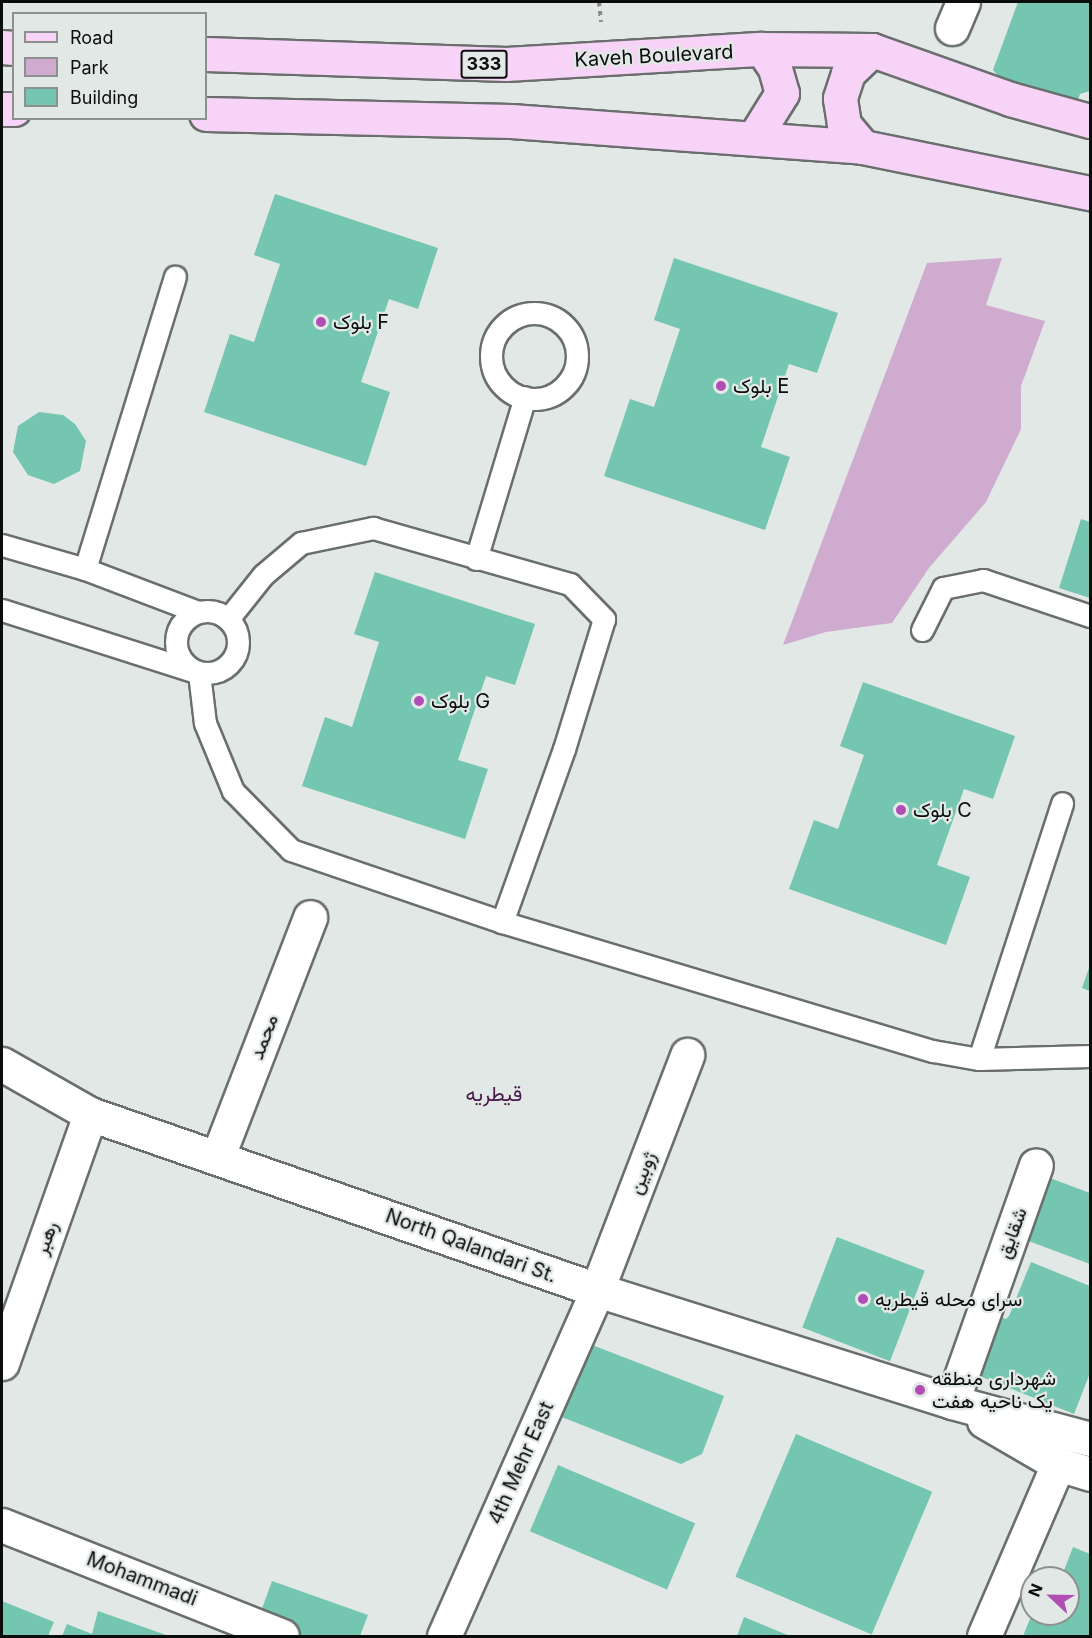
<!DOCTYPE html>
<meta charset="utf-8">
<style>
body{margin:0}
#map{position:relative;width:1092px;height:1638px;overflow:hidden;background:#e2e8e6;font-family:Inter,Vazirmatn,sans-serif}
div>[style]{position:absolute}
.green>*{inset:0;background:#cfabd0}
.building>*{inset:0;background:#74c6b0;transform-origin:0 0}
.path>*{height:4px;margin-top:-2px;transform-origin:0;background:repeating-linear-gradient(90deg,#868a89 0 4.5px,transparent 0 9px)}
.roads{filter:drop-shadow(2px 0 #6a6f6e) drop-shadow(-2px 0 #6a6f6e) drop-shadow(0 2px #6a6f6e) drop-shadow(0 -2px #6a6f6e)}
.service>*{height:21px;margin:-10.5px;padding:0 10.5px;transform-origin:10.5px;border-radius:10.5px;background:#fff}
.service>.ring{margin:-10.5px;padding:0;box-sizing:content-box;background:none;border:21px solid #fff;border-radius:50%}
.minor>*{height:33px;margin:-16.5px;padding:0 16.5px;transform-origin:16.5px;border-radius:16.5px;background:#fff}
.primary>*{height:33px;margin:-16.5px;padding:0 16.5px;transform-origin:16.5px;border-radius:16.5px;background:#f7d3f8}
.dots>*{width:16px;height:16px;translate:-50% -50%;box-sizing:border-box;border:3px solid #e2e8e6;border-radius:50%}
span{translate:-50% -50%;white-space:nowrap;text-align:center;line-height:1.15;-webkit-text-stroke:4.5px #e2e8e6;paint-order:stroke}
.shield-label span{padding:2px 4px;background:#e2e8e6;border:2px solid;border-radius:4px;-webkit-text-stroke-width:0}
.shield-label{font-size:18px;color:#0b0d0d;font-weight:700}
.street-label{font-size:20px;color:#0b0d0d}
.poi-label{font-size:20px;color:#0b0d0d}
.left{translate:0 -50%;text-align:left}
.neighbourhood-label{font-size:21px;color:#48194a}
.frame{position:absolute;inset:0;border:3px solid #0b0d0d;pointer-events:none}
.legend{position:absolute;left:12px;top:12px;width:195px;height:108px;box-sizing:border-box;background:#e2e8e6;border:2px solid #8c908f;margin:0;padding:8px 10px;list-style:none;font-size:18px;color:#0b0d0d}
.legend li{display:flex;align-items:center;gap:12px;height:30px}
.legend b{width:30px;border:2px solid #8c908f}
.north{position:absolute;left:1020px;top:1566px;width:60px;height:60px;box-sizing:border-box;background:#e2e8e6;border:2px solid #8c908f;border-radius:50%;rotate:292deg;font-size:16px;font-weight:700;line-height:24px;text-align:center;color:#0b0d0d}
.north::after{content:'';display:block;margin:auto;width:21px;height:27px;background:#b04eb5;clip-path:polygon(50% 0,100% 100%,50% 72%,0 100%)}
</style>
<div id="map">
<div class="green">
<i style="clip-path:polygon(1002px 258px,986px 305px,1045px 321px,1021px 386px,1021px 429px,986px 502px,929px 568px,892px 623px,826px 632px,783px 645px,927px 263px)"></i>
</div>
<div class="building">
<i style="clip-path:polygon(1018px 2px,1090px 2px,1090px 91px,1080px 94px,1074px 112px,996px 86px,999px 77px,993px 70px)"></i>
<i style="clip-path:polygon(275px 194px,438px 248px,418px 309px,389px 299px,361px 382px,390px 392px,366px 466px,204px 412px,230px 334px,254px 342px,280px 264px,254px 255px)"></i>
<i style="clip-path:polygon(674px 258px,838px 313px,817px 373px,789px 364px,761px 447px,790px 457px,765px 530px,604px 476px,630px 399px,654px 407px,680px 329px,654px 320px)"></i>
<i style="clip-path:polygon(39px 412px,63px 415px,75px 424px,86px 441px,80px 471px,54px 484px,28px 475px,13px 452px,18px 426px)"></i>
<i style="clip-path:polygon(1081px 519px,1090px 522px,1090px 598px,1059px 588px)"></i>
<i style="clip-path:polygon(375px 572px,535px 624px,515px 685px,486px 676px,458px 760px,488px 769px,465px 839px,302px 786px,325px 717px,352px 727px,379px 642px,354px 634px)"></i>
<i style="clip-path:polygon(863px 682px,1015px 736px,993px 799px,964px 789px,937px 865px,970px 877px,946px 945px,789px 889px,814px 820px,838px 829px,864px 755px,840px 746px)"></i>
<i style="clip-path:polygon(1090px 965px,1090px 991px,1082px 988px)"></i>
<i style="clip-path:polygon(1050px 1178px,1090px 1193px,1090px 1264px,1026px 1240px)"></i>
<i style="left:837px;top:1237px;width:94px;height:97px;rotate:21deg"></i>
<i style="clip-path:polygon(1031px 1262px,1090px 1286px,1090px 1373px,1074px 1414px,972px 1373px,996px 1315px,1006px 1319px,1009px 1316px)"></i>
<i style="clip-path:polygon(587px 1343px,724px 1396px,702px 1454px,681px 1464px,559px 1416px)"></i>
<i style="left:796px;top:1434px;width:148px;height:155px;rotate:23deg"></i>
<i style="left:558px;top:1465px;width:149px;height:72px;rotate:23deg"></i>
<i style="clip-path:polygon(1073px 1547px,1090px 1554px,1090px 1636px,1023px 1636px,1032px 1614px,1046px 1619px,1048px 1614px,1068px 1614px,1068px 1578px,1061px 1578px)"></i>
<i style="clip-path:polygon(272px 1581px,368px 1615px,360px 1636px,252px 1636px)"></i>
<i style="clip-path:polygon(2px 1601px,54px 1622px,48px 1636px,2px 1636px)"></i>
<i style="clip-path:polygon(98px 1611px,169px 1636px,62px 1636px,67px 1624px,92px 1634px)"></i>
<i style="clip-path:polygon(744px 1617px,790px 1636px,737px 1636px)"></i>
</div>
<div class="path">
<i style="left:599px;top:2px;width:20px;rotate:84deg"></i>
</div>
<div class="roads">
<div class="service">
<i class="ring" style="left:491px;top:313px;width:65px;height:65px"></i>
<i style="left:2px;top:545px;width:86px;rotate:16.1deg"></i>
<i style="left:85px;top:569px;width:121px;rotate:20.8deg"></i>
<i style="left:476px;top:559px;width:169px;rotate:-73.2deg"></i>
<i style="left:85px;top:569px;width:306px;rotate:-72.9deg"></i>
<i style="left:2px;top:610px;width:207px;rotate:17.7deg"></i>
<i style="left:199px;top:673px;width:50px;rotate:83.2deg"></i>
<i style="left:205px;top:723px;width:74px;rotate:67.6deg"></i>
<i style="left:233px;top:791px;width:83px;rotate:45.5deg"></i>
<i style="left:291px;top:850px;width:223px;rotate:18.8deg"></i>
<i style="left:502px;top:922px;width:450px;rotate:16.7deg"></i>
<i style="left:933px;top:1051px;width:47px;rotate:9.9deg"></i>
<i style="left:979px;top:1059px;width:111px;rotate:-1.5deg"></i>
<i class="ring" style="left:176px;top:611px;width:41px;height:41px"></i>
<i style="left:228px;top:619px;width:56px;rotate:-51.5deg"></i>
<i style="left:263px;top:575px;width:50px;rotate:-40.1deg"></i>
<i style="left:301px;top:543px;width:74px;rotate:-11.8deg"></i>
<i style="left:373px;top:528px;width:205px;rotate:15.9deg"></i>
<i style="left:570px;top:584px;width:49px;rotate:45.8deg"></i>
<i style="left:604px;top:619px;width:136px;rotate:107.1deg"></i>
<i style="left:564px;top:749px;width:184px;rotate:109.7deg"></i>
<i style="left:922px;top:630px;width:47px;rotate:-63.4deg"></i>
<i style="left:943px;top:588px;width:41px;rotate:-11.3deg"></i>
<i style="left:983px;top:580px;width:113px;rotate:18.6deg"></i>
<i style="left:979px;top:1059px;width:269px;rotate:-72deg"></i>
</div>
<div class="minor">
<i style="left:952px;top:28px;width:28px;rotate:-67deg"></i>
<i style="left:2px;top:1064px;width:101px;rotate:29.6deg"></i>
<i style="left:90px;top:1114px;width:537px;rotate:19.14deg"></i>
<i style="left:597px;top:1290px;width:372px;rotate:17.5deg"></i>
<i style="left:952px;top:1402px;width:143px;rotate:15deg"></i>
<i style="left:218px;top:1156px;width:256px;rotate:-68.9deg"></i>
<i style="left:2px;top:1363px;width:264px;rotate:-70.5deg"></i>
<i style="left:952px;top:1402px;width:251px;rotate:-70.5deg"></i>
<i style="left:984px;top:1421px;width:86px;rotate:30.2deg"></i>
<i style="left:1058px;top:1464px;width:34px;rotate:17deg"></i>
<i style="left:2px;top:1525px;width:301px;rotate:21.6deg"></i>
<i style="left:444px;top:1636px;width:378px;rotate:-66.1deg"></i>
<i style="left:597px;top:1290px;width:252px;rotate:-69deg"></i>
<i style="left:984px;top:1636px;width:187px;rotate:-66.7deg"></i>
</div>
<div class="primary">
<i style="left:2px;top:47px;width:12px;rotate:5deg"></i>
<i style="left:206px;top:54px;width:300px;rotate:1.9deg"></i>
<i style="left:506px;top:64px;width:256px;rotate:-3.4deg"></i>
<i style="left:762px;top:49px;width:110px;rotate:0.5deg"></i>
<i style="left:872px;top:50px;width:146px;rotate:19.5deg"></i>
<i style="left:1010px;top:99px;width:83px;rotate:15.4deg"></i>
<i style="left:2px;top:109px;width:12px"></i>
<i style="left:206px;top:114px;width:305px;rotate:1.3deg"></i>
<i style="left:511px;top:121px;width:353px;rotate:4.2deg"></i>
<i style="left:863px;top:147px;width:232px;rotate:11.5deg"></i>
<i style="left:754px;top:138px;width:53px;rotate:-58.1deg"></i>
<i style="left:782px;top:93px;width:26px;rotate:-106deg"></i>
<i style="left:775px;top:68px;width:23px;rotate:-124deg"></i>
<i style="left:863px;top:147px;width:30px;rotate:-130deg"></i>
<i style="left:844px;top:124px;width:26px;rotate:-99deg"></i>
<i style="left:840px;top:98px;width:26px;rotate:-72deg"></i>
<i style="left:848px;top:73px;width:33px;rotate:-44deg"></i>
</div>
</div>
<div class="dots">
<i style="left:321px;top:322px;background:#b04eb5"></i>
<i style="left:721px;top:386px;background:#b04eb5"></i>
<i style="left:419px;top:701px;background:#b04eb5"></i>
<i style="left:901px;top:810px;background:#b04eb5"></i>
<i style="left:863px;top:1299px;background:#b04eb5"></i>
<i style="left:920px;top:1390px;background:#b04eb5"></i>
</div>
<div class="shield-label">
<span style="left:484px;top:64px">333</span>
</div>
<div class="street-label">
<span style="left:654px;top:56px;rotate:-3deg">Kaveh Boulevard</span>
<span style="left:264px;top:1037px;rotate:-69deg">محمد</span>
<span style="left:642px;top:1173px;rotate:-69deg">ژوبین</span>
<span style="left:1012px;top:1233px;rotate:-70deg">شقایق</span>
<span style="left:46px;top:1238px;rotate:-70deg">رهبر</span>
<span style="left:471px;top:1246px;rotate:20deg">North Qalandari St.</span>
<span style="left:521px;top:1463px;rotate:-66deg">4th Mehr East</span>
<span style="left:142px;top:1579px;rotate:21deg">Mohammadi</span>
</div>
<div class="poi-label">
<span class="left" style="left:333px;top:322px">بلوک F</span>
<span class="left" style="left:733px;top:386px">بلوک E</span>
<span class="left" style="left:431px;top:701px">بلوک G</span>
<span class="left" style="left:913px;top:810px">بلوک C</span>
<span class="left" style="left:875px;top:1299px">سرای محله قیطریه</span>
<span class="left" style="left:932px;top:1390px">شهرداری منطقه<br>یک ناحیه هفت</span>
</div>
<div class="neighbourhood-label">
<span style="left:494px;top:1094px">قیطریه</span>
</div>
<div class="frame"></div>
<ul class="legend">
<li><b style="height:8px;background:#f7d3f8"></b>Road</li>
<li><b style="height:16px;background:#cfabd0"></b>Park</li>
<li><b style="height:16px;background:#74c6b0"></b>Building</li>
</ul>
<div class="north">N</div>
</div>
